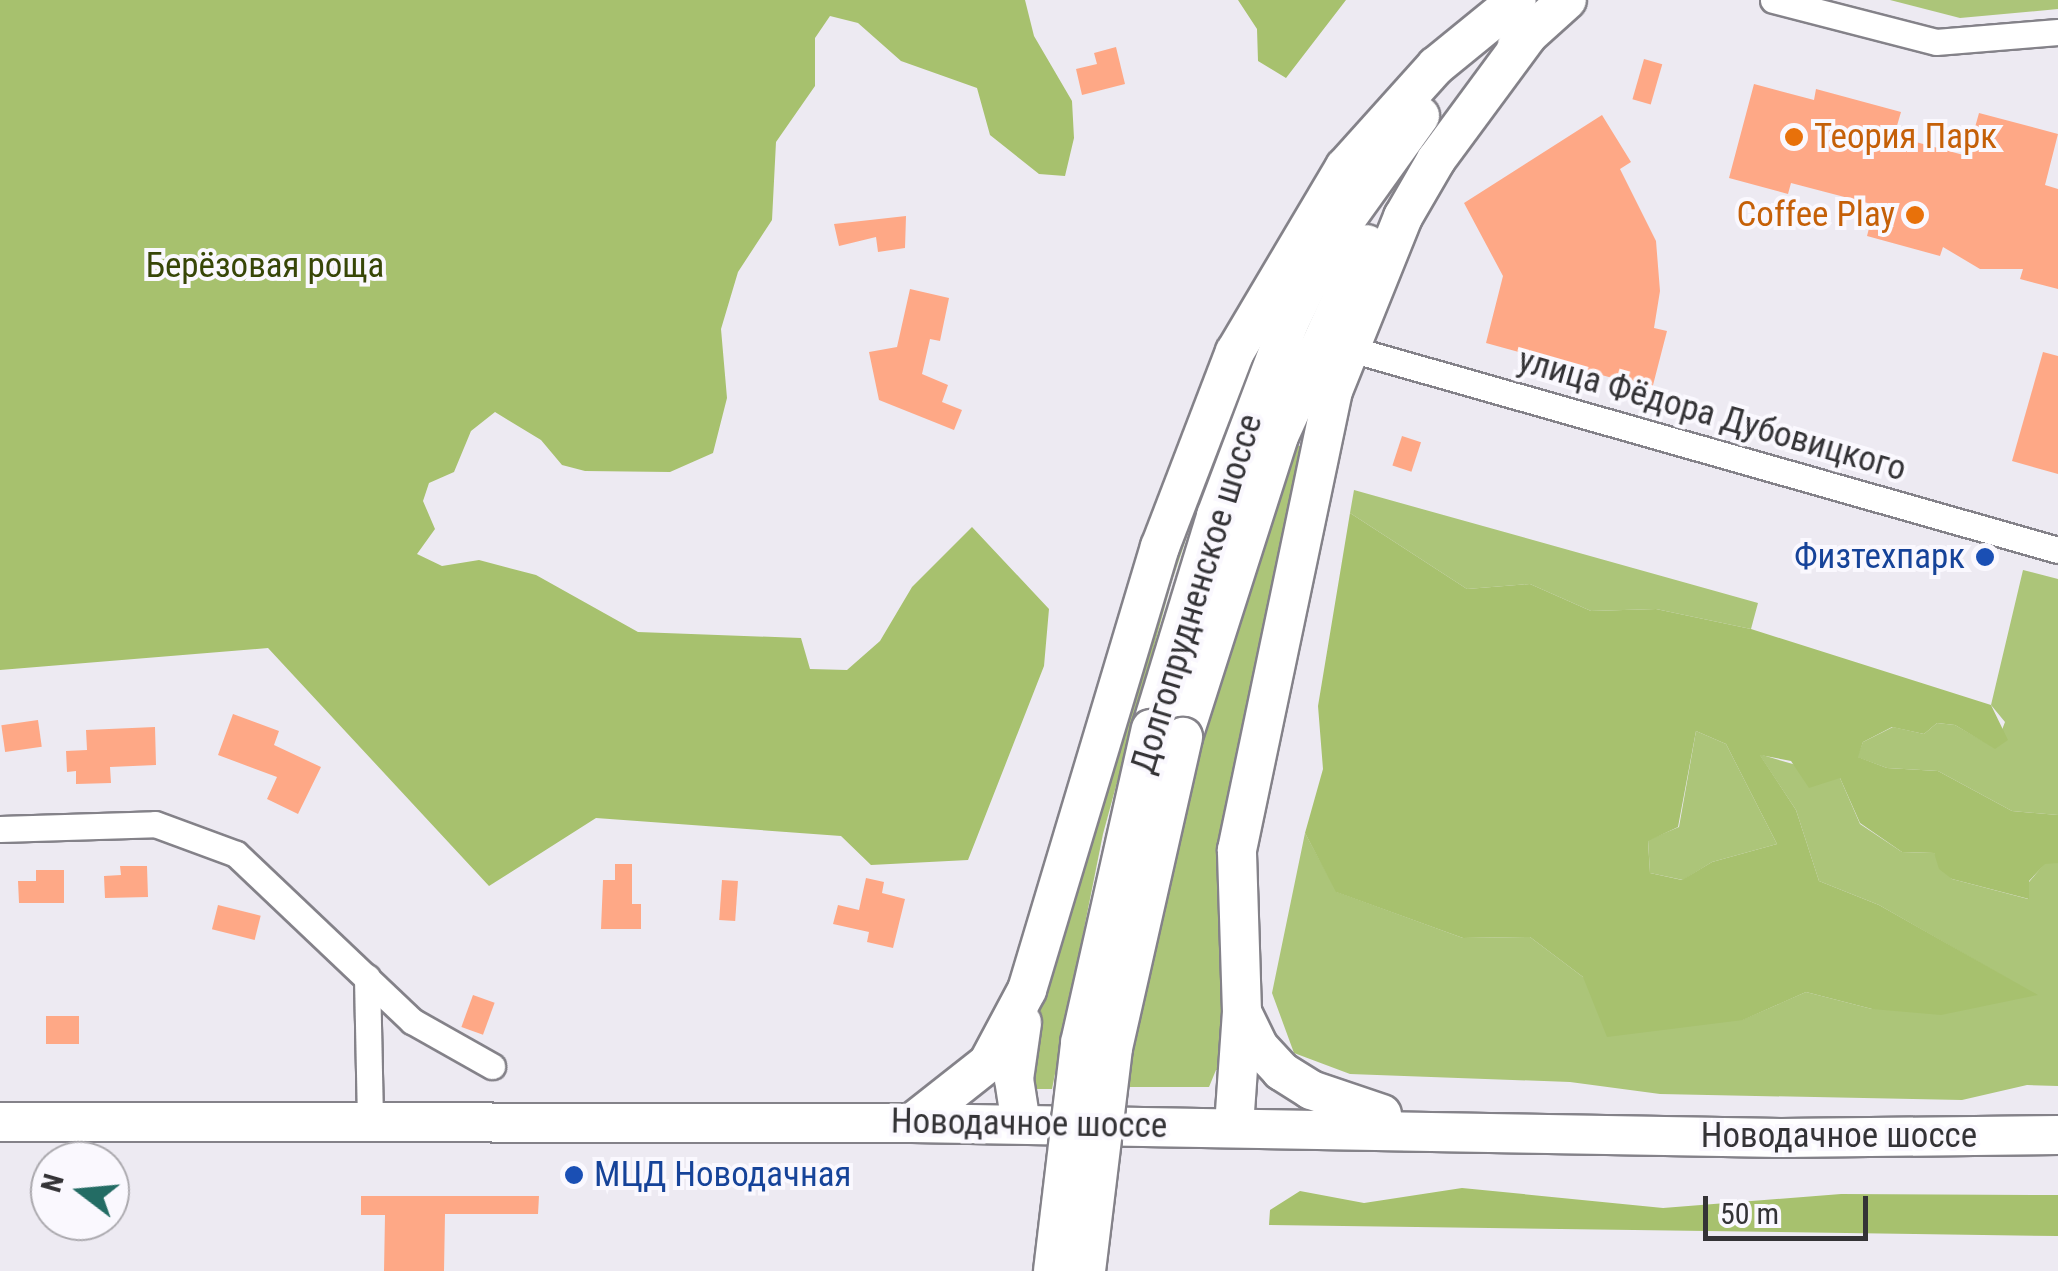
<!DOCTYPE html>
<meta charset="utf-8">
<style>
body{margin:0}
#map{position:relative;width:2058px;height:1271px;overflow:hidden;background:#edeaf2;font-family:"Roboto Condensed",sans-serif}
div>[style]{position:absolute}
.green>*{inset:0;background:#acc579}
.forest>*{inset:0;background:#a7c16e}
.building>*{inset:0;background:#fea886;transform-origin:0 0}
.roads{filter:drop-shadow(2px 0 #848289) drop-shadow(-2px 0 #848289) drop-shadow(0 2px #848289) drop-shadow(0 -2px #848289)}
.street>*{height:25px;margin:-12.5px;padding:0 12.5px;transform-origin:12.5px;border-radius:12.5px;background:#fff}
.secondary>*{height:38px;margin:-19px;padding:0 19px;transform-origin:19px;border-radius:19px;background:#fff}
.bridges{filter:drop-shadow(2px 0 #848289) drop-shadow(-2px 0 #848289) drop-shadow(0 2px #848289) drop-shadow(0 -2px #848289)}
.secondary-bridge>*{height:38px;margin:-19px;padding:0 19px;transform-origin:19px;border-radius:19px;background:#fff}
.dots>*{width:28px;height:28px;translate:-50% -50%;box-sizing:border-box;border:5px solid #faf8fe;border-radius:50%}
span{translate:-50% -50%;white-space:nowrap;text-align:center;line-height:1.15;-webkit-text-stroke:8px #faf8fe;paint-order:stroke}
.food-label{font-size:35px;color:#c56008}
.left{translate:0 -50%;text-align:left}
.right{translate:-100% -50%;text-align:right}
.park-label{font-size:35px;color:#374607}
.street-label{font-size:35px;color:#343336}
.transit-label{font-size:35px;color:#164399}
.north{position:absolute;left:30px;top:1141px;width:100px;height:100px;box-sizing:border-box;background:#faf8fe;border:2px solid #aba9ae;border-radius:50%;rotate:286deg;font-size:28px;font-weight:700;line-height:40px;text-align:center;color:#343336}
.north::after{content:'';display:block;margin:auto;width:35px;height:45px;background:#236c64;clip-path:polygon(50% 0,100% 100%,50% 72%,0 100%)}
.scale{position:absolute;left:1703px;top:1196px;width:165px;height:45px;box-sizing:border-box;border:5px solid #343336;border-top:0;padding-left:12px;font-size:30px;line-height:35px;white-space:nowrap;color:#343336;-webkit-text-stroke:8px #faf8fe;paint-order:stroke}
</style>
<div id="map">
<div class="green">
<i style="clip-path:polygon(1890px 0,2058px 0,2058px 9px,1960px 18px)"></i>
<i style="clip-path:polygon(1221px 435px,1171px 584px,1103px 834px,1052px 1089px,1035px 1089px,1029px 1081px,1039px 977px,1165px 566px)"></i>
<i style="clip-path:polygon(1298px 446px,1304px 446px,1219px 866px,1225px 1069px,1216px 1070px,1209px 1087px,1127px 1087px,1153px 941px,1202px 742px)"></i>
<i style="clip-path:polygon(1354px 490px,1758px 603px,1751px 629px,1656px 609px,1591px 611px,1530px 584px,1467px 589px,1350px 513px)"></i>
<i style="clip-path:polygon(2023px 570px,2058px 579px,2058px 815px,2012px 811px,1938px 771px,1887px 768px,1857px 757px,1863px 742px,1893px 727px,1924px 734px,1937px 723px,1955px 725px,1995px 748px,2005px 722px,1991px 705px)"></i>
<i style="clip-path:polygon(1696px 731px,1726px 744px,1777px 844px,1712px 862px,1683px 880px,1650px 873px,1648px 840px,1679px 827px)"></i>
<i style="clip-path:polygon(1759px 754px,1840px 778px,1860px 824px,1902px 852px,1934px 853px,1952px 879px,2028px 899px,2029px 882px,2045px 863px,2058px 863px,2058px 1086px,2027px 1085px,1962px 1100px,1660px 1094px,1570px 1082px,1350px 1074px,1294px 1053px,1272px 993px,1305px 833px,1337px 892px,1463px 938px,1530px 937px,1583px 977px,1742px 1020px,1806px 992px,1872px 1009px,2036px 995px,1879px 905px,1819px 881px,1796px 810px)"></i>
</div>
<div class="forest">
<i style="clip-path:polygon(0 0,1025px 0,1034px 36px,1072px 101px,1074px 138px,1065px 176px,1039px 174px,990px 135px,977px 88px,901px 61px,858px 23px,830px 16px,815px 38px,815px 86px,776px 142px,772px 220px,738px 272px,721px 329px,727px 398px,713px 453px,670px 472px,585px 471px,562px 465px,541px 440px,495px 412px,471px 431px,454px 472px,429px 483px,423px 501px,435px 529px,417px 554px,442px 566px,479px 560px,536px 575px,638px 632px,801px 638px,810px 669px,847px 670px,880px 641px,912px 587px,972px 527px,1049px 609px,1044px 666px,968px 860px,871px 865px,841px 836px,596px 818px,489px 886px,268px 648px,0 670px)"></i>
<i style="clip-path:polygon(1238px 0,1346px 0,1286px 78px,1258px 61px,1257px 29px)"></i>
<i style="clip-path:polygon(evenodd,1350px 513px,1467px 589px,1530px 584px,1591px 611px,1656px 609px,1751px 629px,1991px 705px,2008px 740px,1995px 749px,1955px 725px,1937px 723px,1924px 734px,1892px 727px,1863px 742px,1858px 757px,1887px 768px,1938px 771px,2012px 811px,2058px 815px,2058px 863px,2045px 864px,2029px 881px,2029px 899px,1952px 879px,1939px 869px,1934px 853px,1902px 852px,1860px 823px,1840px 778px,1809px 788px,1791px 761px,1760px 755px,1796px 810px,1819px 881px,1879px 905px,2038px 995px,1941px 1015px,1872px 1009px,1806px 992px,1743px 1020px,1607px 1037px,1583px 977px,1530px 937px,1463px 938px,1336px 892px,1305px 833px,1323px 769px,1318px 706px,1350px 513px,1696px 731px,1726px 744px,1777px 844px,1712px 862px,1682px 880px,1650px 873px,1648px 841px,1678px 827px,1696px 731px)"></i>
<i style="clip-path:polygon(1462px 1188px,1663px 1208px,1841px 1194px,2058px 1195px,2058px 1236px,1269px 1225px,1270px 1210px,1300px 1191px,1364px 1203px)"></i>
</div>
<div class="building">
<i style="clip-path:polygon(1116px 47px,1125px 84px,1082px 95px,1076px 69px,1097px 64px,1094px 53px)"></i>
<i style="left:1644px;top:59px;width:19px;height:42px;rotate:16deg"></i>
<i style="clip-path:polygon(1754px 84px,1814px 100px,1816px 89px,1901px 112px,1894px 136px,1967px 156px,1979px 113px,2058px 134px,2045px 185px,2058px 189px,2058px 289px,2020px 279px,2023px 269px,1980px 269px,1943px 247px,1940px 256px,1867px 236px,1875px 205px,1791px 183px,1788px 194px,1729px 178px)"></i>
<i style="clip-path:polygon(1602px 115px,1631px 162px,1620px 169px,1656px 241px,1660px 291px,1654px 328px,1667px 331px,1652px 389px,1486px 343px,1503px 276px,1464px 203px)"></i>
<i style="clip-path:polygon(906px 216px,905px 248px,878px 252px,876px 237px,839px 246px,834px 224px)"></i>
<i style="clip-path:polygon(910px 289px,949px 298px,940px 341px,930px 339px,922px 374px,948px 385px,942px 402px,962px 410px,954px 430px,879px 400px,869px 352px,897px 347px)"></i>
<i style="clip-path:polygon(2043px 352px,2058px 356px,2058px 474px,2012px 461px)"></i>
<i style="left:1402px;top:436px;width:20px;height:31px;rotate:18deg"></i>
<i style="clip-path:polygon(233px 714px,279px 731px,274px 745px,321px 767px,298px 814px,267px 799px,277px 777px,218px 755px)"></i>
<i style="left:38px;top:720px;width:27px;height:37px;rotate:82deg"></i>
<i style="clip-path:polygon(155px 727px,156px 765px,110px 767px,111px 783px,76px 784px,76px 771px,67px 772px,66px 751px,87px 750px,86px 730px)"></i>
<i style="clip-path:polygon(615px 864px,632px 864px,632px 904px,641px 904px,641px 929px,601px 929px,603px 880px,615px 880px)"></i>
<i style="clip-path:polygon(120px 866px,147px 866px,148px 897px,105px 898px,104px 876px,121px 875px)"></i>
<i style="clip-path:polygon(36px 870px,64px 870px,64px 903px,19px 903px,18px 881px,36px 881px)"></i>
<i style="clip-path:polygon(866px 878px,884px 882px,882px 893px,905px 899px,893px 948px,867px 942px,869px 932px,833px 924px,838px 905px,859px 910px)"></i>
<i style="left:722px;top:880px;width:16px;height:40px;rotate:4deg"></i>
<i style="left:218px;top:905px;width:44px;height:25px;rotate:14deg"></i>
<i style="left:473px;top:995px;width:23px;height:34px;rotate:20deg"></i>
<i style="left:79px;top:1016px;width:28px;height:33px;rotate:90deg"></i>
<i style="clip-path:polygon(361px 1196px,539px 1196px,538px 1214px,445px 1214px,444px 1271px,384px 1271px,385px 1215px,361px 1215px)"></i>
</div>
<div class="roads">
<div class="street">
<i style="left:1773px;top:0;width:168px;rotate:14.4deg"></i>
<i style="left:1936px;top:42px;width:122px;rotate:-4.7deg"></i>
<i style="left:1347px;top:348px;width:739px;rotate:15.86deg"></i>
<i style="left:0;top:829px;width:155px;rotate:-1.8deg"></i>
<i style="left:155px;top:824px;width:86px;rotate:20.3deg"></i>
<i style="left:236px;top:854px;width:243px;rotate:43.5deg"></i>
<i style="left:412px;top:1021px;width:92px;rotate:29.4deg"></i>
<i style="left:367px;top:977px;width:145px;rotate:88.8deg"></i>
</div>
<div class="secondary">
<i style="left:1517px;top:45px;width:67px;rotate:-42deg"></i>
<i style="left:1151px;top:729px;width:223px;rotate:-73deg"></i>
<i style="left:1216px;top:516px;width:206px;rotate:-69.3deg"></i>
<i style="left:1289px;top:323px;width:81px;rotate:-64.4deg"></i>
<i style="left:1324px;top:250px;width:165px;rotate:-54.4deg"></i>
<i style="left:1183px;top:737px;width:316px;rotate:-72.3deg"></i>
<i style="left:1279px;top:436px;width:211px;rotate:-65.4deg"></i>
<i style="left:1243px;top:1014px;width:37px;rotate:64deg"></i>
<i style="left:1259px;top:1047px;width:33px;rotate:47deg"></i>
<i style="left:1281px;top:1071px;width:36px;rotate:32deg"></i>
<i style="left:1311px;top:1090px;width:75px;rotate:18.7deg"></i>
<i style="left:0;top:1122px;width:912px;rotate:0.06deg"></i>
<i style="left:912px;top:1123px;width:869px;rotate:0.99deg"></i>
<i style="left:1781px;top:1138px;width:277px;rotate:-0.6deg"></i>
<i style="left:912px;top:1123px;width:97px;rotate:-38.3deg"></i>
<i style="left:988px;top:1063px;width:83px;rotate:-61.9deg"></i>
<i style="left:1027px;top:990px;width:463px;rotate:-73.3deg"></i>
<i style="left:1160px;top:547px;width:209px;rotate:-69deg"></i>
<i style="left:1235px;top:352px;width:215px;rotate:-59.3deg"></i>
<i style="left:1345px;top:167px;width:136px;rotate:-48deg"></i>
<i style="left:1436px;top:66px;width:104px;rotate:-39.2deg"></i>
<i style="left:1021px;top:1124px;width:46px;rotate:-98.8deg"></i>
<i style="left:1014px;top:1079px;width:57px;rotate:-81.9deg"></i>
<i style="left:1234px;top:1126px;width:114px;rotate:-86deg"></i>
<i style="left:1242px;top:1012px;width:162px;rotate:-91.8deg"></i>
<i style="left:1237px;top:850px;width:469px;rotate:-78.2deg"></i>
<i style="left:1333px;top:391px;width:188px;rotate:-68.1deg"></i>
<i style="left:1403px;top:217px;width:66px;rotate:-59.9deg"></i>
<i style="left:1436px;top:160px;width:165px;rotate:-53.6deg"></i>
</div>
</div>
<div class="bridges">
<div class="secondary-bridge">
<i style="left:1053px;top:1271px;width:230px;rotate:-83.2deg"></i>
<i style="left:1080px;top:1043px;width:322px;rotate:-77.3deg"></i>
<i style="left:1086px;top:1271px;width:225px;rotate:-83.1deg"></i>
<i style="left:1113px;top:1048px;width:319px;rotate:-77.3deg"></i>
</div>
</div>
<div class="dots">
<i style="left:1794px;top:137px;background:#e8710a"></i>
<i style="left:1915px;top:215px;background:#e8710a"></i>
<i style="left:1985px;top:557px;background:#1a4fb4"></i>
<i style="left:574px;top:1175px;background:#1a4fb4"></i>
</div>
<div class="food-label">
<span class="left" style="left:1814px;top:137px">Теория Парк</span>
<span class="right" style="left:1895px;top:215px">Coffee Play</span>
</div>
<div class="park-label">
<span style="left:265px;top:266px">Берёзовая роща</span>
</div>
<div class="street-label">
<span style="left:1712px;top:415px;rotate:16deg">улица Фёдора Дубовицкого</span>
<span style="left:1197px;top:594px;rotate:-73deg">Долгопрудненское шоссе</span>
<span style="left:1029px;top:1124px;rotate:1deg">Новодачное шоссе</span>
<span style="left:1839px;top:1136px">Новодачное шоссе</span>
</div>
<div class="transit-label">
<span class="right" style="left:1965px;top:557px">Физтехпарк</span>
<span class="left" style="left:594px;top:1175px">МЦД Новодачная</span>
</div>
<div class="north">N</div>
<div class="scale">50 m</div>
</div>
